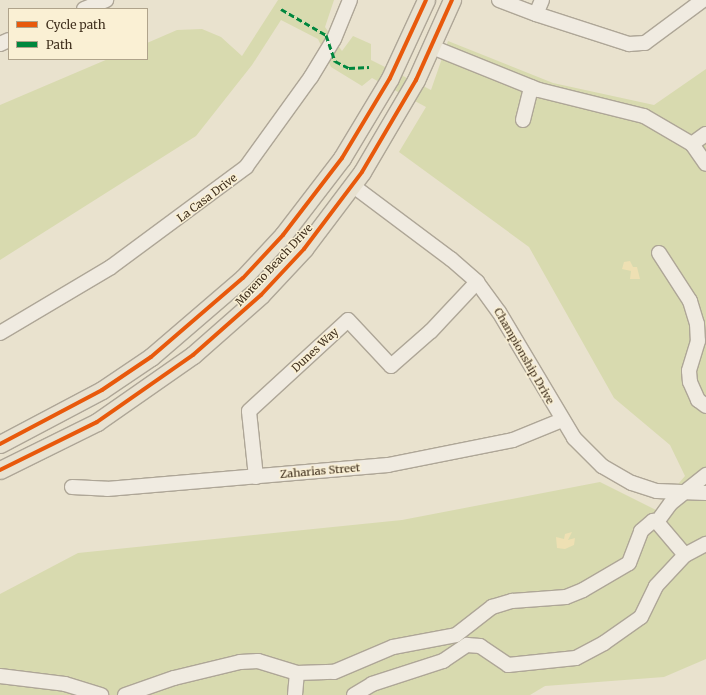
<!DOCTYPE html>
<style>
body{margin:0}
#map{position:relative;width:706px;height:695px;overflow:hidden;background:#e9e2ce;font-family:Merriweather,serif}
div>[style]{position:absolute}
.green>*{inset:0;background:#d8daaf}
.sand>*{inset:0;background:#eee0b3}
.roads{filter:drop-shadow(1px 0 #aea697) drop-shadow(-1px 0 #aea697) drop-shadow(0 1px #aea697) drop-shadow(0 -1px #aea697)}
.minor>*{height:14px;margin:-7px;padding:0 7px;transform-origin:7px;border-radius:7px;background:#f0ebe1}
.major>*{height:17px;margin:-8.5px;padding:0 8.5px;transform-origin:8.5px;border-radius:8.5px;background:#e8e2d1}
.quiet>*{height:3px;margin-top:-1.5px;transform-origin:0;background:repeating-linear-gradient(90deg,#00873e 0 6px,transparent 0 9px)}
.cycleway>*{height:4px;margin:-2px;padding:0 2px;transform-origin:2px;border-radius:2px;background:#e8590c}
span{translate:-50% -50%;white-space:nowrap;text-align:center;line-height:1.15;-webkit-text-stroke:3px #faf0d4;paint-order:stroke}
.street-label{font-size:11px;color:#3f2f1d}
.legend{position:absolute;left:8px;top:8px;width:140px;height:52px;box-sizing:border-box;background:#faf0d4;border:1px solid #afa38b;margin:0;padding:5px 7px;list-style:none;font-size:12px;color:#3f2f1d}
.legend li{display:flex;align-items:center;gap:8px;height:20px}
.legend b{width:20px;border:1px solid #afa38b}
</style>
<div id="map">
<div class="green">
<i style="clip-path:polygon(278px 0,334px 0,325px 27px,342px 51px,353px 36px,371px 44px,371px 60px,431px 90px,448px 41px,553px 83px,654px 105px,706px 69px,706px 659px,664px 677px,545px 686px,530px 695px,0 695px,0 594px,78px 553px,402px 520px,600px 482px,656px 510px,685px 476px,670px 445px,614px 398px,529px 247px,399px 152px,426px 107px,372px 78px,362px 86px,331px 67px,318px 39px,281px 20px,252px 65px,196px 136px,0 260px,0 105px,108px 59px,147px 59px,147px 43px,177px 30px,202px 29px,221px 37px,242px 56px)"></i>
</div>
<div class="sand">
<i style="clip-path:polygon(624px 262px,630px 261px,633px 267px,637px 267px,640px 279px,630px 279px,631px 271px,622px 269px)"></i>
<i style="clip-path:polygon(572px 532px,568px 540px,575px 538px,574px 545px,565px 549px,557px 548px,556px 537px,564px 539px,565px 534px)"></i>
</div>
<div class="roads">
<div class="minor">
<i style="left:499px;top:0;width:40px;rotate:21deg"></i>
<i style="left:542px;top:0;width:15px;rotate:113deg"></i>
<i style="left:536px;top:14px;width:98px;rotate:17.9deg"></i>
<i style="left:629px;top:44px;width:16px;rotate:-4deg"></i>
<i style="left:645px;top:43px;width:72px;rotate:-36.6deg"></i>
<i style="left:84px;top:9px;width:24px;rotate:-22deg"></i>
<i style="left:0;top:44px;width:10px;rotate:-24deg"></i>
<i style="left:432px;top:47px;width:115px;rotate:21.9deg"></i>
<i style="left:539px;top:90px;width:108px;rotate:13.9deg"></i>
<i style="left:644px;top:116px;width:56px;rotate:30.3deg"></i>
<i style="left:692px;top:144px;width:24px;rotate:55deg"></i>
<i style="left:523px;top:120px;width:34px;rotate:-76deg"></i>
<i style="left:692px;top:144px;width:17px;rotate:-36deg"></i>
<i style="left:352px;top:185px;width:124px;rotate:36.8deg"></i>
<i style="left:451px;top:259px;width:35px;rotate:41deg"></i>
<i style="left:477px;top:282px;width:37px;rotate:54deg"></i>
<i style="left:499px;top:312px;width:147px;rotate:59.2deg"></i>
<i style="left:574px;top:438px;width:40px;rotate:45deg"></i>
<i style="left:602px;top:466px;width:34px;rotate:30deg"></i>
<i style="left:632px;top:483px;width:26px;rotate:18deg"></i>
<i style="left:657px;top:491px;width:49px;rotate:2.3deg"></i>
<i style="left:659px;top:253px;width:57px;rotate:57.1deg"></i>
<i style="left:690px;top:301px;width:24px;rotate:73deg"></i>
<i style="left:697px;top:324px;width:17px;rotate:87deg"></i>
<i style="left:698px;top:341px;width:31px;rotate:107deg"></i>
<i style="left:689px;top:371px;width:11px;rotate:85deg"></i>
<i style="left:690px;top:382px;width:20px;rotate:66deg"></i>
<i style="left:698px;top:400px;width:10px;rotate:37deg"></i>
<i style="left:0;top:333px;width:129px;rotate:-30.7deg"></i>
<i style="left:111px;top:267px;width:168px;rotate:-36.5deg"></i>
<i style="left:246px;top:167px;width:111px;rotate:-54.2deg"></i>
<i style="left:311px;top:77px;width:44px;rotate:-58.8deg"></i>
<i style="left:334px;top:39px;width:42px;rotate:-67.7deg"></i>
<i style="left:256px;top:477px;width:66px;rotate:-96.1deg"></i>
<i style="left:249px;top:411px;width:134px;rotate:-42.6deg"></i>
<i style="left:348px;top:320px;width:63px;rotate:46.9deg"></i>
<i style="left:391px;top:366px;width:53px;rotate:-41.2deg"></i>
<i style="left:431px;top:331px;width:67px;rotate:-46.8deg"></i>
<i style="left:72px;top:487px;width:35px;rotate:3deg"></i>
<i style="left:107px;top:489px;width:282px;rotate:-4.9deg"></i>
<i style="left:388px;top:465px;width:127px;rotate:-11.3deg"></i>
<i style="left:513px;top:440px;width:53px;rotate:-22.2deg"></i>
<i style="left:657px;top:522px;width:24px;rotate:-54deg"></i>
<i style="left:671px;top:503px;width:45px;rotate:-38.7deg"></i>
<i style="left:657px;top:522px;width:43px;rotate:49.7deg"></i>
<i style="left:685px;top:555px;width:24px;rotate:-28deg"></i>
<i style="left:0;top:676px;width:65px;rotate:7deg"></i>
<i style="left:65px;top:684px;width:38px;rotate:17deg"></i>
<i style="left:125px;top:695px;width:52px;rotate:-19.1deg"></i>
<i style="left:174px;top:678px;width:68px;rotate:-13.6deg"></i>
<i style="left:240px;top:662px;width:18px;rotate:-3deg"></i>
<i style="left:258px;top:661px;width:41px;rotate:17.1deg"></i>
<i style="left:297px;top:673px;width:37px;rotate:-2deg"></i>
<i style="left:334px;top:672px;width:64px;rotate:-23deg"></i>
<i style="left:393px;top:647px;width:64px;rotate:-10.8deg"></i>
<i style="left:456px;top:635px;width:46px;rotate:-37.9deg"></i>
<i style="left:492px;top:607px;width:21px;rotate:-17deg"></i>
<i style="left:512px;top:601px;width:54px;rotate:-4.2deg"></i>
<i style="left:566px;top:597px;width:18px;rotate:-22deg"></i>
<i style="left:583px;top:590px;width:53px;rotate:-30.4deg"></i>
<i style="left:629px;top:563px;width:34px;rotate:-69deg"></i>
<i style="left:641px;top:531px;width:16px;rotate:-40deg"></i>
<i style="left:653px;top:521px;width:4px;rotate:14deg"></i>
<i style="left:295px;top:695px;width:22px;rotate:-85deg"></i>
<i style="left:354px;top:695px;width:21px;rotate:-31deg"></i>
<i style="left:372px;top:684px;width:75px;rotate:-17.9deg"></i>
<i style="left:443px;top:661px;width:29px;rotate:-34deg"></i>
<i style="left:467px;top:645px;width:13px;rotate:4deg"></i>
<i style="left:480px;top:646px;width:34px;rotate:34deg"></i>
<i style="left:508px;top:665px;width:68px;rotate:-5.9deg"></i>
<i style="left:576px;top:658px;width:32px;rotate:-28deg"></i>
<i style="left:604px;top:643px;width:45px;rotate:-35.1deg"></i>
<i style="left:641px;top:617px;width:34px;rotate:-64deg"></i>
<i style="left:656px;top:586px;width:42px;rotate:-46.9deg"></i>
</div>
<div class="major">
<i style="left:0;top:444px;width:115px;rotate:-27.9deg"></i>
<i style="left:102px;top:390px;width:59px;rotate:-34deg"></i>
<i style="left:151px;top:357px;width:121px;rotate:-40.7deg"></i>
<i style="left:243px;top:278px;width:59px;rotate:-47.1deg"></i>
<i style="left:283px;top:235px;width:97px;rotate:-52.5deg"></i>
<i style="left:342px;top:158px;width:93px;rotate:-59deg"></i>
<i style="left:390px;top:78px;width:86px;rotate:-65.2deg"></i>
<i style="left:0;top:470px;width:108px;rotate:-26.3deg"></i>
<i style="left:97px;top:422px;width:117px;rotate:-34.9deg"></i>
<i style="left:193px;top:355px;width:91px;rotate:-41.4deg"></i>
<i style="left:261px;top:295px;width:63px;rotate:-46.9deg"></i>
<i style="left:304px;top:249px;width:96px;rotate:-53deg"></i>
<i style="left:362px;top:172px;width:107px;rotate:-59.6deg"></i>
<i style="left:416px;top:80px;width:88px;rotate:-65.8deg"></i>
</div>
</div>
<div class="quiet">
<i style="left:281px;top:9px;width:52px;rotate:30deg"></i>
<i style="left:326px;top:35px;width:28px;rotate:71deg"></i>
<i style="left:335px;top:61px;width:16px;rotate:27deg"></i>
<i style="left:349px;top:68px;width:20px;rotate:-3deg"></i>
</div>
<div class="cycleway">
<i style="left:0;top:444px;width:115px;rotate:-27.9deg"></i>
<i style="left:102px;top:390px;width:59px;rotate:-34deg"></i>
<i style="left:151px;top:357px;width:121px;rotate:-40.7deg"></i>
<i style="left:243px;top:278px;width:59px;rotate:-47.1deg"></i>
<i style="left:283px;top:235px;width:97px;rotate:-52.5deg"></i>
<i style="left:342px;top:158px;width:93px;rotate:-59deg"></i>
<i style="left:390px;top:78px;width:86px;rotate:-65.2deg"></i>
<i style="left:0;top:470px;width:108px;rotate:-26.3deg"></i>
<i style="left:97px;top:422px;width:117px;rotate:-34.9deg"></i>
<i style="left:193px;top:355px;width:91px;rotate:-41.4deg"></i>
<i style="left:261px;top:295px;width:63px;rotate:-46.9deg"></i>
<i style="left:304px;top:249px;width:96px;rotate:-53deg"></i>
<i style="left:362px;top:172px;width:107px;rotate:-59.6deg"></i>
<i style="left:416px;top:80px;width:88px;rotate:-65.8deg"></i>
</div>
<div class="street-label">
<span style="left:207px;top:198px;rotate:-37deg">La Casa Drive</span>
<span style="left:274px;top:265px;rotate:-47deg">Moreno Beach Drive</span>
<span style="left:315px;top:350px;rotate:-43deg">Dunes Way</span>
<span style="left:524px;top:356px;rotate:60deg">Championship Drive</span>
<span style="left:320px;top:471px;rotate:-5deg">Zaharias Street</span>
</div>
<ul class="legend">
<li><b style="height:5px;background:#e8590c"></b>Cycle path</li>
<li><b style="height:5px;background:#00873e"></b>Path</li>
</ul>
</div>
